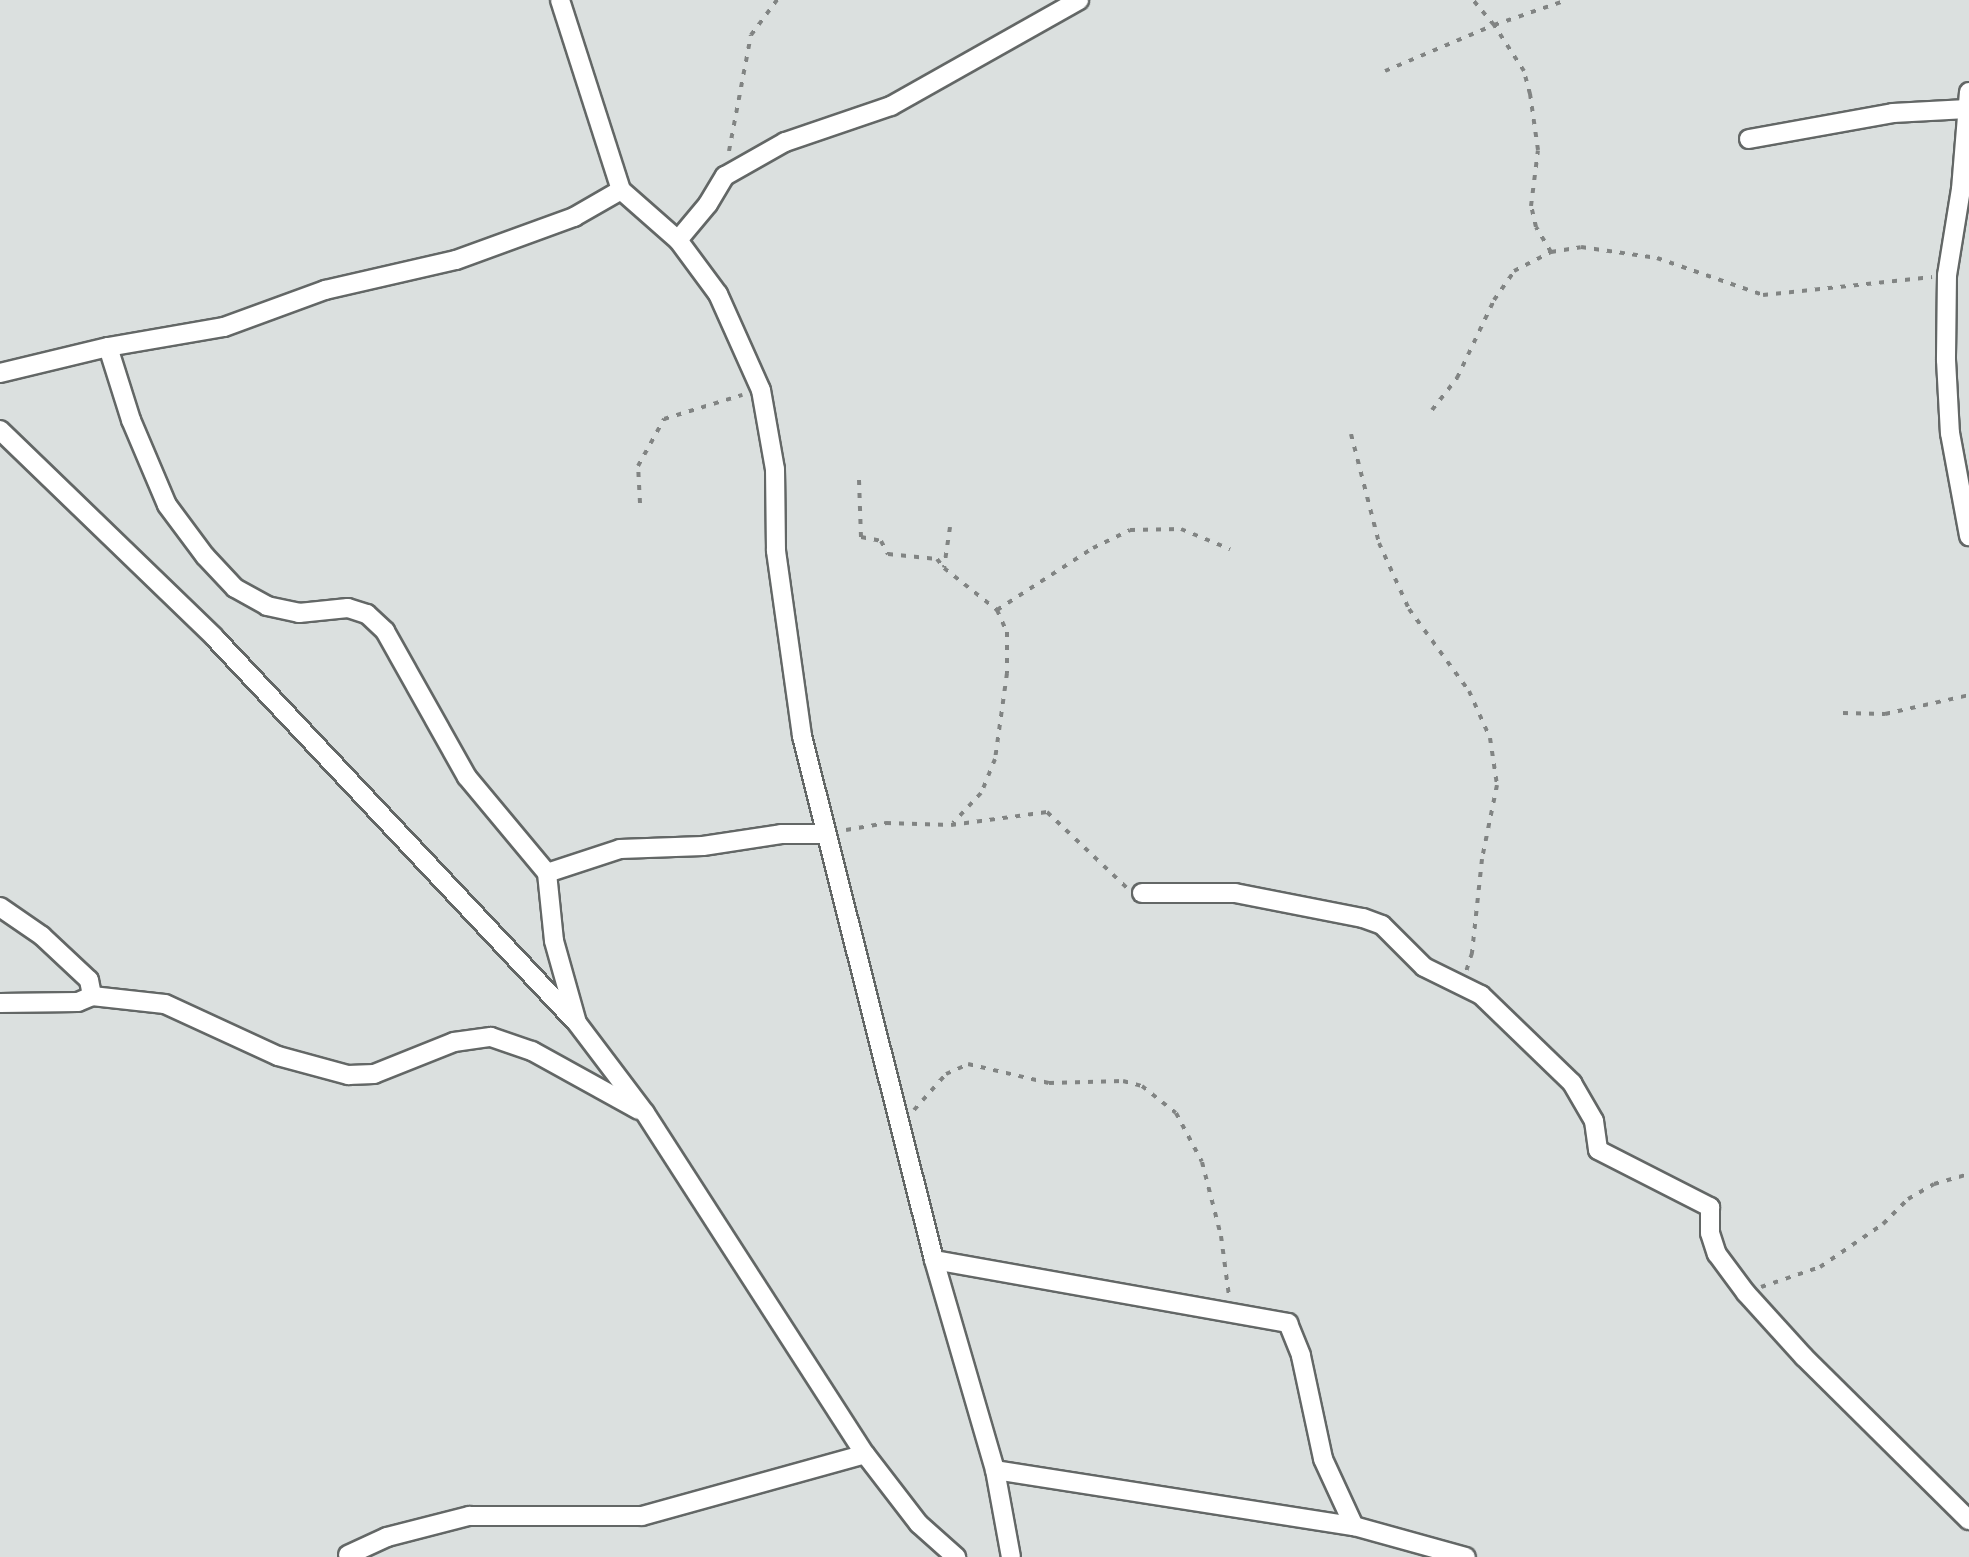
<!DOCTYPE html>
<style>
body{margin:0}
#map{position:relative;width:1969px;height:1557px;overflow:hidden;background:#dbe0df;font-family:"Open Sans",sans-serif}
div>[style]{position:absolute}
.path>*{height:4px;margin-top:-2px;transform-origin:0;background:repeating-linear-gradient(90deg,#818483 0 5px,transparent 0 13px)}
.roads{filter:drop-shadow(2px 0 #636766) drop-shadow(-2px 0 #636766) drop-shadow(0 2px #636766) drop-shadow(0 -2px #636766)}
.minor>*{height:18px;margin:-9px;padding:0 9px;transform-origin:9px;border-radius:9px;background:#fff}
span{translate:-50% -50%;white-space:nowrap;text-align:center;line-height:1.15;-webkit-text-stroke:8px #dbe0df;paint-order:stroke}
</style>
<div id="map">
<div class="path">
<i style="left:1385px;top:71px;width:118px;rotate:-22.9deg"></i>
<i style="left:1494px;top:25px;width:33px;rotate:-130deg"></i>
<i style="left:729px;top:151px;width:118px;rotate:-79.3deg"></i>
<i style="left:751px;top:35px;width:44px;rotate:-53.4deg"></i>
<i style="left:1551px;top:252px;width:29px;rotate:-121deg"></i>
<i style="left:1536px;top:227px;width:22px;rotate:-103deg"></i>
<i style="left:1531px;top:206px;width:56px;rotate:-82.9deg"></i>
<i style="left:1538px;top:150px;width:57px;rotate:-98.1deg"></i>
<i style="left:1530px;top:94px;width:24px;rotate:-105deg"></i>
<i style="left:1524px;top:71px;width:55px;rotate:-123.1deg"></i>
<i style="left:1494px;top:25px;width:77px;rotate:-18.9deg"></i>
<i style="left:1432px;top:410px;width:41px;rotate:-52deg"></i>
<i style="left:1457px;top:378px;width:86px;rotate:-64.6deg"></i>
<i style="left:1494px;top:300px;width:35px;rotate:-55deg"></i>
<i style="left:1514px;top:271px;width:42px;rotate:-27.2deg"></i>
<i style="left:1551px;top:252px;width:30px;rotate:-9deg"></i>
<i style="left:1581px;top:247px;width:77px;rotate:8.2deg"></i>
<i style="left:1657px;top:258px;width:112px;rotate:19.2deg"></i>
<i style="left:1763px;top:295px;width:170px;rotate:-6.1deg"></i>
<i style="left:1351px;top:434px;width:113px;rotate:75.6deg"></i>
<i style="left:1379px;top:543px;width:72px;rotate:65.6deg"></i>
<i style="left:1409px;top:609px;width:102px;rotate:53.8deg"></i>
<i style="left:1469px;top:691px;width:51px;rotate:65.9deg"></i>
<i style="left:1490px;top:738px;width:48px;rotate:81.5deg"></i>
<i style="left:1497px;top:785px;width:76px;rotate:101.5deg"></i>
<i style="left:1482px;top:859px;width:95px;rotate:96.1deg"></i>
<i style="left:1472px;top:953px;width:19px;rotate:108deg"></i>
<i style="left:859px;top:480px;width:57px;rotate:88deg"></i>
<i style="left:861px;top:537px;width:20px;rotate:11deg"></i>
<i style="left:881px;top:541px;width:15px;rotate:62deg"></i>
<i style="left:888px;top:554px;width:49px;rotate:5.8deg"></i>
<i style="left:937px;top:559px;width:11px;rotate:52deg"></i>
<i style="left:640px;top:503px;width:37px;rotate:-93deg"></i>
<i style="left:638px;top:466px;width:54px;rotate:-61deg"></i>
<i style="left:664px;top:419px;width:82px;rotate:-17.1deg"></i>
<i style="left:950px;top:527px;width:41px;rotate:98.3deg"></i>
<i style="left:944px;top:568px;width:68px;rotate:38.4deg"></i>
<i style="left:997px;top:610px;width:24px;rotate:66deg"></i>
<i style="left:1007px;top:632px;width:41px;rotate:90deg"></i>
<i style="left:1007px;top:673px;width:87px;rotate:97.9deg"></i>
<i style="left:995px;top:759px;width:37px;rotate:112deg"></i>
<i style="left:981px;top:793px;width:41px;rotate:133deg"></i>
<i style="left:997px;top:610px;width:114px;rotate:-32.9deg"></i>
<i style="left:1093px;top:548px;width:41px;rotate:-25.9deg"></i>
<i style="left:1130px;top:530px;width:51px;rotate:-1.1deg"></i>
<i style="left:1181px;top:529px;width:53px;rotate:22.2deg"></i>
<i style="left:1843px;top:713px;width:42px;rotate:1.4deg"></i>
<i style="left:1885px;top:714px;width:86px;rotate:-12.7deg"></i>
<i style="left:846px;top:830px;width:41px;rotate:-9.9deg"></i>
<i style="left:886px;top:823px;width:65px;rotate:1.8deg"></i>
<i style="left:951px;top:825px;width:97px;rotate:-7.7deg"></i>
<i style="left:1047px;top:812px;width:112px;rotate:43.5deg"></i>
<i style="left:914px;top:1110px;width:48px;rotate:-48.4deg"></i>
<i style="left:946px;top:1074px;width:24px;rotate:-24deg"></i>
<i style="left:968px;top:1064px;width:83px;rotate:13.2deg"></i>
<i style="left:1049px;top:1083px;width:74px;rotate:-1.5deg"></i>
<i style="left:1123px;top:1081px;width:20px;rotate:15deg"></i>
<i style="left:1142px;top:1086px;width:43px;rotate:38.5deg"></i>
<i style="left:1176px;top:1113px;width:55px;rotate:62deg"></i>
<i style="left:1202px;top:1162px;width:76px;rotate:75.6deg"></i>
<i style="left:1221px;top:1236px;width:61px;rotate:82.4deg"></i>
<i style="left:1761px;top:1287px;width:62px;rotate:-18.7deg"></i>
<i style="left:1820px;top:1267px;width:76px;rotate:-34.3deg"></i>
<i style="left:1883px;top:1224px;width:35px;rotate:-45deg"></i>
<i style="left:1908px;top:1199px;width:30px;rotate:-30deg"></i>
<i style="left:1934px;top:1184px;width:36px;rotate:-16deg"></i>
</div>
<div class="roads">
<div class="minor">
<i style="left:560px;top:0;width:200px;rotate:72.2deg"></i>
<i style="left:621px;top:190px;width:76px;rotate:41.3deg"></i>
<i style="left:678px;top:240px;width:67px;rotate:53.5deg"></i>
<i style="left:718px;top:294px;width:105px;rotate:65.9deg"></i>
<i style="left:761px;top:390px;width:80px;rotate:80deg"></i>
<i style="left:775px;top:469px;width:82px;rotate:89.3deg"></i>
<i style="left:776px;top:551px;width:187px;rotate:82deg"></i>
<i style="left:802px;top:736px;width:540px;rotate:75.86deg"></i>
<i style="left:934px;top:1260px;width:219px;rotate:73.8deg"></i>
<i style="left:995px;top:1470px;width:88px;rotate:79.6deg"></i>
<i style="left:1969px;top:92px;width:97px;rotate:94.7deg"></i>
<i style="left:1961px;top:189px;width:87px;rotate:99.2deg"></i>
<i style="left:1947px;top:275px;width:85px;rotate:90.7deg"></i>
<i style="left:1946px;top:360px;width:73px;rotate:86.9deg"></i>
<i style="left:1950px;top:433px;width:105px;rotate:79.5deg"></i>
<i style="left:1749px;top:139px;width:146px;rotate:-10.2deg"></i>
<i style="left:1893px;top:113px;width:74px;rotate:-3.1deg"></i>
<i style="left:678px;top:240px;width:47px;rotate:-50.2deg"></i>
<i style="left:708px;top:204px;width:33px;rotate:-59deg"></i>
<i style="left:725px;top:176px;width:69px;rotate:-29.5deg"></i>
<i style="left:785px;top:142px;width:112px;rotate:-18.8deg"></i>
<i style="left:891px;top:106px;width:216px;rotate:-29.4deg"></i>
<i style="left:108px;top:347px;width:77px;rotate:72.5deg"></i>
<i style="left:131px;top:420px;width:92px;rotate:67deg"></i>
<i style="left:167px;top:505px;width:64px;rotate:53.3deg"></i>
<i style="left:205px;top:556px;width:44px;rotate:46.8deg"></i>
<i style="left:235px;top:588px;width:37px;rotate:29deg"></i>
<i style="left:267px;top:606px;width:33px;rotate:12deg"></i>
<i style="left:299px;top:613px;width:49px;rotate:-5.8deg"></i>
<i style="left:348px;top:608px;width:20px;rotate:18deg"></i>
<i style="left:367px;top:614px;width:25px;rotate:43deg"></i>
<i style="left:385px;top:631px;width:167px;rotate:60.7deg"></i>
<i style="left:467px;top:777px;width:125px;rotate:50.2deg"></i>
<i style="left:547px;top:873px;width:68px;rotate:84.1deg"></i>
<i style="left:554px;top:941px;width:85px;rotate:74.3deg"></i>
<i style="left:577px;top:1023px;width:113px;rotate:52.9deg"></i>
<i style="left:645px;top:1113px;width:406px;rotate:57.2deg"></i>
<i style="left:865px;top:1454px;width:88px;rotate:52.4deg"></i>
<i style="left:919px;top:1524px;width:50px;rotate:41.7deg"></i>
<i style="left:0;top:373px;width:111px;rotate:-13.5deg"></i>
<i style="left:108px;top:347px;width:118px;rotate:-9.8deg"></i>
<i style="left:224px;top:327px;width:108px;rotate:-20.1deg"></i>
<i style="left:325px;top:290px;width:134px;rotate:-12.9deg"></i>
<i style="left:456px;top:260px;width:126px;rotate:-20deg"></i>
<i style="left:574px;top:217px;width:54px;rotate:-29.9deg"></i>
<i style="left:0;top:430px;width:298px;rotate:44deg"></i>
<i style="left:214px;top:637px;width:527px;rotate:46.77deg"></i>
<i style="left:547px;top:873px;width:77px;rotate:-18.2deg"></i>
<i style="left:620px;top:849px;width:83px;rotate:-2.1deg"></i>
<i style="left:703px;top:846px;width:79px;rotate:-8.7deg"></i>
<i style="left:781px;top:834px;width:45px"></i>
<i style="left:1142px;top:893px;width:93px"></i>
<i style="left:1235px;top:893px;width:130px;rotate:11.1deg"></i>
<i style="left:1363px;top:918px;width:20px;rotate:20deg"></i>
<i style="left:1382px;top:925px;width:59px;rotate:45deg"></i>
<i style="left:1424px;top:967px;width:64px;rotate:26.2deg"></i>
<i style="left:1481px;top:995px;width:127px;rotate:44deg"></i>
<i style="left:1572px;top:1083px;width:44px;rotate:59.9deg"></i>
<i style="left:1594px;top:1121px;width:29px;rotate:82deg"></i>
<i style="left:1598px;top:1150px;width:126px;rotate:27deg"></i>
<i style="left:1710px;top:1207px;width:26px;rotate:90deg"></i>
<i style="left:1710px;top:1233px;width:22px;rotate:72deg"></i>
<i style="left:1717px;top:1254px;width:49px;rotate:53.4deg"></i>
<i style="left:1746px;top:1293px;width:86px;rotate:47.8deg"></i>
<i style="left:1804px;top:1357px;width:232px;rotate:44.7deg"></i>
<i style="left:0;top:907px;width:51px;rotate:34.6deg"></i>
<i style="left:42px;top:936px;width:64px;rotate:43.1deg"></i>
<i style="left:89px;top:980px;width:16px;rotate:79deg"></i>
<i style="left:0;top:1003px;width:78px;rotate:-0.7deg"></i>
<i style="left:78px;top:1002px;width:15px;rotate:-23deg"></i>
<i style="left:92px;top:996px;width:73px;rotate:6.3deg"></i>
<i style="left:165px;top:1004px;width:124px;rotate:24.7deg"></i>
<i style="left:278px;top:1056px;width:73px;rotate:15.2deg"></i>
<i style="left:348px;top:1075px;width:26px;rotate:-2deg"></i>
<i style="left:374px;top:1074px;width:86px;rotate:-21.8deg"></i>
<i style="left:454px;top:1042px;width:37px;rotate:-8deg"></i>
<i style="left:491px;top:1037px;width:43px;rotate:18.9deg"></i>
<i style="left:532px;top:1051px;width:122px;rotate:28.9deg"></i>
<i style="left:934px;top:1260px;width:360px;rotate:10.1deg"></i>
<i style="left:1288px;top:1323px;width:35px;rotate:68deg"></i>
<i style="left:1301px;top:1356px;width:105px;rotate:77.9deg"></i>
<i style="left:1323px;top:1459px;width:74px;rotate:65.2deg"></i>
<i style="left:995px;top:1470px;width:363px;rotate:8.9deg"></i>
<i style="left:1354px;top:1526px;width:116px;rotate:15.5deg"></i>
<i style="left:348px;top:1555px;width:43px;rotate:-24.8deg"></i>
<i style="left:387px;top:1537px;width:85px;rotate:-14.4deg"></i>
<i style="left:469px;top:1516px;width:173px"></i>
<i style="left:642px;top:1516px;width:231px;rotate:-15.5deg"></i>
</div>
</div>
</div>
